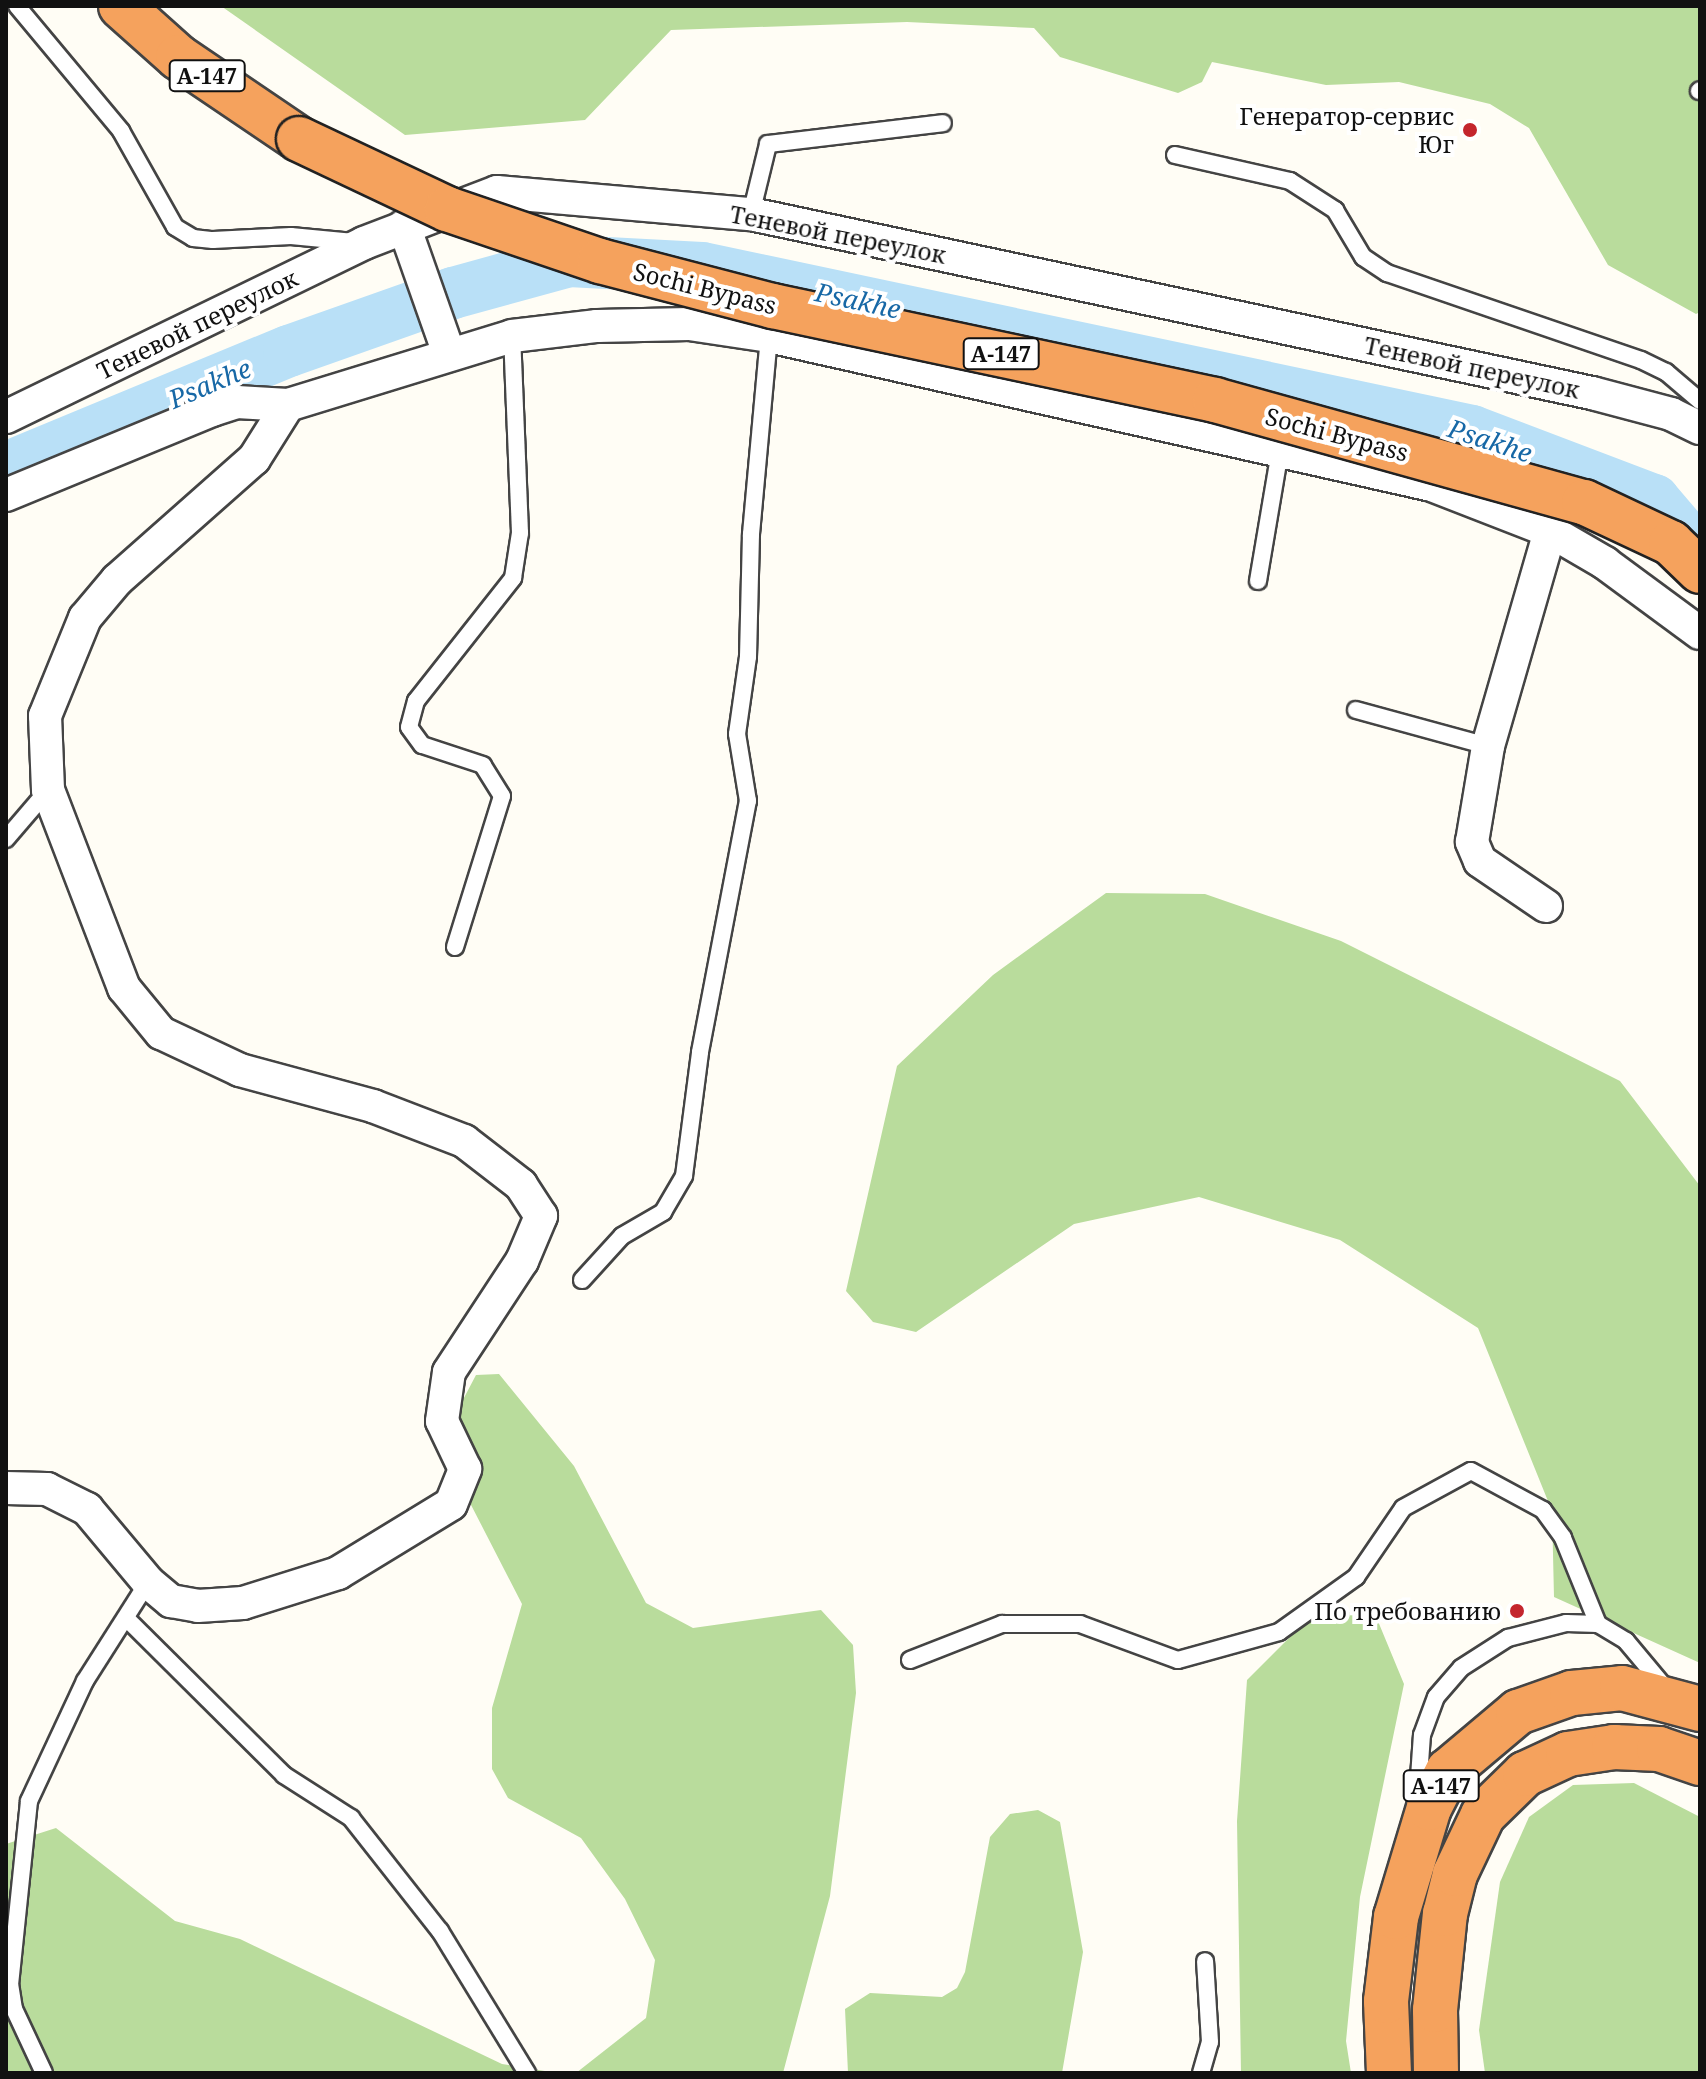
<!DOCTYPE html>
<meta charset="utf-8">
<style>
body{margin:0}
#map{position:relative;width:1706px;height:2079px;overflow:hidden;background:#fffdf5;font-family:"Noto Serif",serif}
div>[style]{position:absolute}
.forest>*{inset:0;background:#b9dc9c}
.river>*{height:52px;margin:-26px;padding:0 26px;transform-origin:26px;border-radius:26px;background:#b9e0f7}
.roads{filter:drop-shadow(2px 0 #444) drop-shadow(-2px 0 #444) drop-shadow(0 2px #444) drop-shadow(0 -2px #444)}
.lane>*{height:16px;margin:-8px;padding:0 8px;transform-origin:8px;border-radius:8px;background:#fff}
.street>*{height:32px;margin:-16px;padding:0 16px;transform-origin:16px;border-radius:16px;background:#fff}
.highway>*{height:44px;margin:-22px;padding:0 22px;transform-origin:22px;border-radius:22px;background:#f5a25d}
.bridges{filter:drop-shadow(2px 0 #222) drop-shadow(-2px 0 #222) drop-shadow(0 2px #222) drop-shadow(0 -2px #222)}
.highway-bridge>*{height:44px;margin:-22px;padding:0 22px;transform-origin:22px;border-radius:22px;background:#f5a25d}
.dots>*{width:22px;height:22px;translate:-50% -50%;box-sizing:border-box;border:4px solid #fff;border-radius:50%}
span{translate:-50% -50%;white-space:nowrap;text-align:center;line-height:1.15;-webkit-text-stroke:8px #fff;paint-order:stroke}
.shield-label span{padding:2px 6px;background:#fff;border:2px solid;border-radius:6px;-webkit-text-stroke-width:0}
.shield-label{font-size:22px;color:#111;font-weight:700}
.poi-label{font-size:24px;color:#111}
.right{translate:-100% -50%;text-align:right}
.street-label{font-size:24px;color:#111}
.water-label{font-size:26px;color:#1768a6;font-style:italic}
.frame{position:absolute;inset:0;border:8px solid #111;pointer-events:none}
</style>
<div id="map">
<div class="forest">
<i style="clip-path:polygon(221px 6px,1700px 6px,1700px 312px,1696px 314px,1608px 265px,1529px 128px,1490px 104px,1399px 82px,1326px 85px,1212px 62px,1202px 82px,1178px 93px,1060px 57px,1034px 28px,907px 22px,671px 30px,585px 120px,405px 135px)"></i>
<i style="clip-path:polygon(1106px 893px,1205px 894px,1341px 941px,1620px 1081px,1700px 1186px,1700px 1663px,1554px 1597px,1552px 1511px,1478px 1328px,1340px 1240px,1199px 1197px,1074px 1224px,916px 1332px,873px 1322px,846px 1291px,897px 1066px,993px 975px)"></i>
<i style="clip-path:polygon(499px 1374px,574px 1466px,646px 1603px,693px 1628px,821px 1610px,853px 1645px,856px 1693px,830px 1896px,783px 2073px,576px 2073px,646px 2018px,655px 1960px,625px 1899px,581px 1838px,508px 1798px,492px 1769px,492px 1708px,522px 1604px,451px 1466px,456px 1413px,476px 1375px)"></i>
<i style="clip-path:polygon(1317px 1610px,1375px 1614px,1404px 1684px,1360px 1897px,1346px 2041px,1351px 2073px,1241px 2073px,1237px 1821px,1247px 1680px)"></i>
<i style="clip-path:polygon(1634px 1783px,1700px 1817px,1700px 2073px,1485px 2073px,1479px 2030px,1500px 1882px,1529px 1817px,1573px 1785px)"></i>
<i style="clip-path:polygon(1038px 1810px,1060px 1822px,1083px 1952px,1062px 2073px,848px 2073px,845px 2009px,870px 1993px,942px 1997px,957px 1988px,965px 1972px,990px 1837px,1010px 1814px)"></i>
<i style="clip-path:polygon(56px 1828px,175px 1921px,240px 1939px,502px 2064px,557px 2073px,6px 2073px,6px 1844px)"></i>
</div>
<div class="river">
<i style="left:6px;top:468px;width:306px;rotate:-22.5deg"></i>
<i style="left:289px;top:351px;width:174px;rotate:-19.5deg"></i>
<i style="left:453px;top:293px;width:120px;rotate:-15.4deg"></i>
<i style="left:569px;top:261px;width:133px;rotate:3deg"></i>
<i style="left:702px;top:268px;width:787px;rotate:11.95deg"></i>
<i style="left:1472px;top:431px;width:195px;rotate:20.8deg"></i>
<i style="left:1654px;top:500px;width:71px;rotate:49.6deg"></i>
</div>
<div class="roads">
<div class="lane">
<i style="left:17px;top:6px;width:163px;rotate:50.2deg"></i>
<i style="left:121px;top:131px;width:110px;rotate:60.6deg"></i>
<i style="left:175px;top:227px;width:21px;rotate:31deg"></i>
<i style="left:193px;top:238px;width:20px;rotate:6deg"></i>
<i style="left:213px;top:240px;width:78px;rotate:-2.9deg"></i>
<i style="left:291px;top:236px;width:63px;rotate:5.4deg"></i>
<i style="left:1699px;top:91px;width:1px;rotate:-45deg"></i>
<i style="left:1175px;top:155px;width:118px;rotate:12.7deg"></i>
<i style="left:1290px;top:181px;width:54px;rotate:32.8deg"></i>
<i style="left:1335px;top:210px;width:55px;rotate:59.2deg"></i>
<i style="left:1363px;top:257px;width:29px;rotate:34deg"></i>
<i style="left:1387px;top:273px;width:268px;rotate:18.9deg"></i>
<i style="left:1641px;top:360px;width:28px;rotate:26deg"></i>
<i style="left:1666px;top:372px;width:45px;rotate:40.5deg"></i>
<i style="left:751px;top:214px;width:72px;rotate:-76.3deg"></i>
<i style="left:768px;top:144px;width:176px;rotate:-6.8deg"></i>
<i style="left:1258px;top:581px;width:132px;rotate:-80.4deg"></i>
<i style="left:1356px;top:710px;width:137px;rotate:15.3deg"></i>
<i style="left:6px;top:839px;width:65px;rotate:-49.4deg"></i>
<i style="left:455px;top:947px;width:158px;rotate:-72.7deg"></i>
<i style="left:502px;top:796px;width:36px;rotate:-122deg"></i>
<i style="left:483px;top:765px;width:64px;rotate:-161.8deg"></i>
<i style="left:422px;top:745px;width:22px;rotate:-126deg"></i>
<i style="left:409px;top:727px;width:27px;rotate:-75deg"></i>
<i style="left:416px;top:701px;width:157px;rotate:-51.7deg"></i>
<i style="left:513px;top:578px;width:46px;rotate:-81.2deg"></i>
<i style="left:520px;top:533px;width:197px;rotate:-92.3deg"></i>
<i style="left:582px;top:1280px;width:59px;rotate:-47.7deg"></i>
<i style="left:622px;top:1236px;width:48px;rotate:-30.3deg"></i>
<i style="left:663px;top:1212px;width:42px;rotate:-59.7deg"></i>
<i style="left:684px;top:1176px;width:125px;rotate:-82.6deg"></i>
<i style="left:700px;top:1052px;width:256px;rotate:-79.2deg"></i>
<i style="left:748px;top:801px;width:68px;rotate:-99.3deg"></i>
<i style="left:737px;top:734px;width:78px;rotate:-81.9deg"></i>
<i style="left:748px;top:657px;width:123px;rotate:-88.6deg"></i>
<i style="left:751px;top:534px;width:199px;rotate:-84.8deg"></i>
<i style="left:127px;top:1619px;width:221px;rotate:44.8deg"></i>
<i style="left:284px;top:1775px;width:80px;rotate:32.7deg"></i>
<i style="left:351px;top:1818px;width:144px;rotate:51.8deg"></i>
<i style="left:440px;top:1931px;width:167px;rotate:58.5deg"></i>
<i style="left:910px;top:1660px;width:99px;rotate:-21.4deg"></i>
<i style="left:1002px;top:1624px;width:78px"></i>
<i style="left:1080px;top:1624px;width:104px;rotate:20.2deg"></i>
<i style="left:1178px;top:1660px;width:105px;rotate:-15.5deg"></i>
<i style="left:1279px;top:1632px;width:95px;rotate:-35.5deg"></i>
<i style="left:1356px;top:1577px;width:83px;rotate:-55.7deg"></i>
<i style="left:1403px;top:1508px;width:77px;rotate:-28.6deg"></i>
<i style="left:1471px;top:1471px;width:82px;rotate:28.4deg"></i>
<i style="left:1543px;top:1510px;width:34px;rotate:54deg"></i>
<i style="left:1563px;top:1538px;width:93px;rotate:67.9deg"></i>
<i style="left:1417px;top:1806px;width:71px;rotate:-86deg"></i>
<i style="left:1422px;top:1735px;width:40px;rotate:-69.8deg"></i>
<i style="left:1436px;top:1697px;width:38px;rotate:-49deg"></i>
<i style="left:1461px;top:1668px;width:56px;rotate:-32.6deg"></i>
<i style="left:1508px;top:1638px;width:60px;rotate:-14.5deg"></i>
<i style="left:1566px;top:1623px;width:32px;rotate:2deg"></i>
<i style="left:1598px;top:1624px;width:33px;rotate:31deg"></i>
<i style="left:1626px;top:1641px;width:65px;rotate:50deg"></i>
<i style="left:44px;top:2073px;width:71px;rotate:-115.1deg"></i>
<i style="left:14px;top:2009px;width:24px;rotate:-99deg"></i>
<i style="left:10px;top:1985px;width:185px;rotate:-84.1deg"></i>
<i style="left:29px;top:1801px;width:132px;rotate:-65deg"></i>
<i style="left:85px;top:1681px;width:117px;rotate:-57.5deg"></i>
<i style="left:1201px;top:2073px;width:32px;rotate:-74deg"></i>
<i style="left:1210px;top:2042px;width:81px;rotate:-93.5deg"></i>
</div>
<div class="street">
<i style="left:404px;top:226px;width:133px;rotate:70.6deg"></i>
<i style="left:6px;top:417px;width:398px;rotate:-25.9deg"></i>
<i style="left:364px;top:243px;width:142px;rotate:-21deg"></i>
<i style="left:497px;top:192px;width:255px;rotate:5deg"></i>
<i style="left:751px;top:214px;width:860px;rotate:12.02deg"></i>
<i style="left:1592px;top:393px;width:82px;rotate:14.9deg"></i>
<i style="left:1671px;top:414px;width:32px;rotate:26deg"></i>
<i style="left:6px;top:495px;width:223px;rotate:-22.4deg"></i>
<i style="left:212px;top:410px;width:26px;rotate:-18deg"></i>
<i style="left:237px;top:402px;width:51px;rotate:3.4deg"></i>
<i style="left:1546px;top:906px;width:80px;rotate:-145.7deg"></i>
<i style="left:1480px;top:861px;width:21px;rotate:-113deg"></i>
<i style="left:1472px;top:842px;width:97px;rotate:-80.5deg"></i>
<i style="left:1488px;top:746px;width:224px;rotate:-73.9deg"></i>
<i style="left:6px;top:1488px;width:41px;rotate:1.4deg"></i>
<i style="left:47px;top:1489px;width:45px;rotate:26.6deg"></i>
<i style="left:87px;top:1509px;width:95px;rotate:50.1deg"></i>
<i style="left:148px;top:1582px;width:30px;rotate:40deg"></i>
<i style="left:171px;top:1601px;width:27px;rotate:10deg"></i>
<i style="left:198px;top:1606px;width:45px;rotate:-3.8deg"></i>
<i style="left:243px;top:1603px;width:100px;rotate:-17.5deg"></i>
<i style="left:338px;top:1573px;width:132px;rotate:-31.4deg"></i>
<i style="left:451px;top:1504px;width:38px;rotate:-68deg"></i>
<i style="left:465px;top:1469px;width:53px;rotate:-115.6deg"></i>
<i style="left:442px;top:1421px;width:49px;rotate:-81.9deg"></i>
<i style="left:449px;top:1372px;width:133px;rotate:-56.7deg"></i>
<i style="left:522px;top:1261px;width:49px;rotate:-67.1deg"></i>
<i style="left:541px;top:1216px;width:37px;rotate:-123deg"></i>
<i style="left:521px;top:1185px;width:72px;rotate:-142.3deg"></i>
<i style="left:464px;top:1141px;width:97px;rotate:-159deg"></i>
<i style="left:373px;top:1106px;width:138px;rotate:-164.9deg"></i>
<i style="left:240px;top:1070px;width:87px;rotate:-154.9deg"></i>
<i style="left:161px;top:1033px;width:58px;rotate:-129.4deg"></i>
<i style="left:124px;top:988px;width:212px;rotate:-111deg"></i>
<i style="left:48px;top:790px;width:74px;rotate:-92.3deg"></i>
<i style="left:45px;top:716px;width:106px;rotate:-67.8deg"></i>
<i style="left:85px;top:618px;width:50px;rotate:-49.9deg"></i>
<i style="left:117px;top:580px;width:183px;rotate:-41.5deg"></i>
<i style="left:254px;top:459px;width:64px;rotate:-57.8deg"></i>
<i style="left:288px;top:405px;width:234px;rotate:-17.1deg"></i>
<i style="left:512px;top:336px;width:86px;rotate:-6.7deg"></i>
<i style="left:597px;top:326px;width:92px;rotate:-1.2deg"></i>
<i style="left:689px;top:324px;width:81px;rotate:8.5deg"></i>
<i style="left:769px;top:336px;width:680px;rotate:12.67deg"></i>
<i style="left:1432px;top:485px;width:127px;rotate:21.3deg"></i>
<i style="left:1550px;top:531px;width:64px;rotate:30.2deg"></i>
<i style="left:1605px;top:563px;width:118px;rotate:36.4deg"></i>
</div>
<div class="highway">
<i style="left:121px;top:6px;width:76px;rotate:41.8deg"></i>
<i style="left:178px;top:57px;width:146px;rotate:34.1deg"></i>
<i style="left:1389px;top:2073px;width:72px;rotate:-92.4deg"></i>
<i style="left:1386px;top:2001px;width:85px;rotate:-83.2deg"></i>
<i style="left:1396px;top:1917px;width:114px;rotate:-73.2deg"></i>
<i style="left:1429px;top:1808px;width:42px;rotate:-62.8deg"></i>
<i style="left:1448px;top:1771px;width:92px;rotate:-40.1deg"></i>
<i style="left:1518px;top:1712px;width:57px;rotate:-19.4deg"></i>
<i style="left:1572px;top:1693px;width:50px;rotate:-5.7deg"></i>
<i style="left:1622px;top:1688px;width:81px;rotate:15.1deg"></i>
<i style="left:1436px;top:2073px;width:63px;rotate:-90.9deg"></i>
<i style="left:1435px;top:2010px;width:97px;rotate:-84.1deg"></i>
<i style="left:1445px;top:1914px;width:41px;rotate:-76deg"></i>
<i style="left:1455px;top:1874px;width:65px;rotate:-64.6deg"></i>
<i style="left:1483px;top:1815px;width:59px;rotate:-44.3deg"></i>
<i style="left:1525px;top:1774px;width:47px;rotate:-24.9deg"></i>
<i style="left:1568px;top:1754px;width:47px;rotate:-8.7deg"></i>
<i style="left:1614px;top:1747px;width:45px;rotate:2.5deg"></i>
<i style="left:1659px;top:1749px;width:43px;rotate:18.9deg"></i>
</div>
</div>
<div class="bridges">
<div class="highway-bridge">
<i style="left:299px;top:139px;width:164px;rotate:25.3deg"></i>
<i style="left:447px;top:209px;width:162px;rotate:18.8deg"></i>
<i style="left:600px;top:261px;width:179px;rotate:14.6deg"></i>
<i style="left:773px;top:306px;width:452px;rotate:12deg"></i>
<i style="left:1215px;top:400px;width:383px;rotate:15.5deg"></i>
<i style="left:1584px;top:502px;width:96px;rotate:25.2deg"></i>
<i style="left:1671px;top:543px;width:40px;rotate:44deg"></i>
</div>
</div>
<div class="dots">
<i style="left:1470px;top:130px;background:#c4262e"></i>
<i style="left:1517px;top:1611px;background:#c4262e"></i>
</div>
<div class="shield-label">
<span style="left:207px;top:76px">А-147</span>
<span style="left:1001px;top:354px">А-147</span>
<span style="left:1441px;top:1786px">А-147</span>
</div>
<div class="poi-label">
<span class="right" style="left:1454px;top:130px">Генератор-сервис<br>Юг</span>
<span class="right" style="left:1501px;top:1611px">По требованию</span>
</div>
<div class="street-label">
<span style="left:838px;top:234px;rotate:11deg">Теневой переулок</span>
<span style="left:705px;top:288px;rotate:14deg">Sochi Bypass</span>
<span style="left:197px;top:324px;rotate:-26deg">Теневой переулок</span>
<span style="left:1472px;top:367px;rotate:12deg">Теневой переулок</span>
<span style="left:1337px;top:434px;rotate:15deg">Sochi Bypass</span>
</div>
<div class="water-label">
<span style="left:858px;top:301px;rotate:12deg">Psakhe</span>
<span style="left:210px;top:384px;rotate:-23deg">Psakhe</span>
<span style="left:1490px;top:441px;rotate:18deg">Psakhe</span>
</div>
<div class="frame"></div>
</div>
